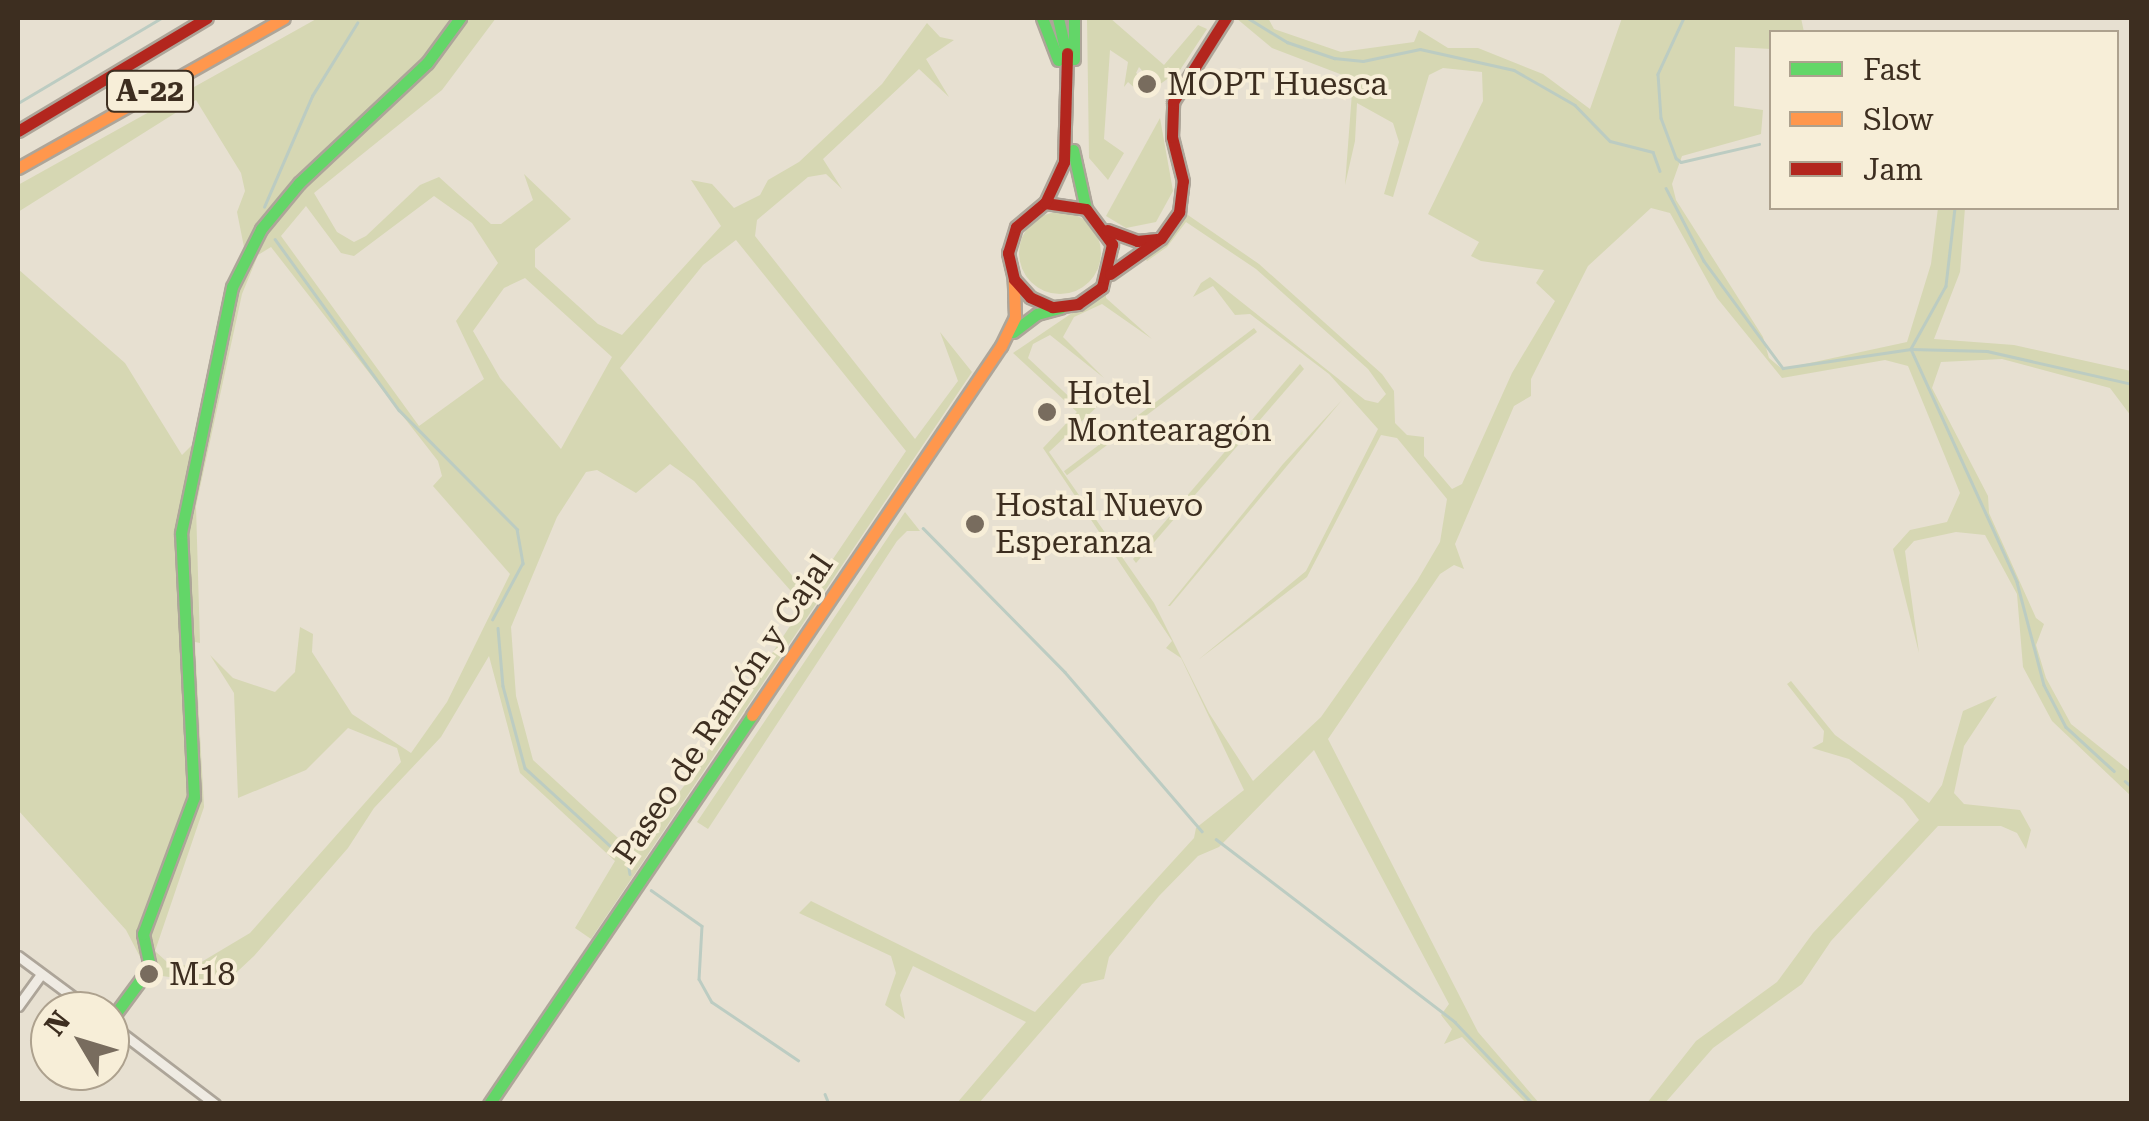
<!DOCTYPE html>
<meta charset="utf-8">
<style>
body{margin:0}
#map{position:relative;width:2149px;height:1121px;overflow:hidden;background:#e7e0d1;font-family:"Roboto Serif",serif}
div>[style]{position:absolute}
.green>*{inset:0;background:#d6d7b3;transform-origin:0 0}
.round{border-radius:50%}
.stream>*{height:2.5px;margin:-1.25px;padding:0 1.25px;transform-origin:1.25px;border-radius:1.25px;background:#bcccc2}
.roads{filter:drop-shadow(2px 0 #ada599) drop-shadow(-2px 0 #ada599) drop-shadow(0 2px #ada599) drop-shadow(0 -2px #ada599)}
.street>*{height:9px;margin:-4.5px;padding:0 4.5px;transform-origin:4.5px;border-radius:4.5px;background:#efebe3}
.fast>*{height:11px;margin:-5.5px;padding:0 5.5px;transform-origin:5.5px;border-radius:5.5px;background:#63d668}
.slow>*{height:11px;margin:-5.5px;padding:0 5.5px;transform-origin:5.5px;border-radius:5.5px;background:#ff974d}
.jam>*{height:11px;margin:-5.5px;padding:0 5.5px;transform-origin:5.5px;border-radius:5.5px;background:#b3261e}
.dots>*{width:28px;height:28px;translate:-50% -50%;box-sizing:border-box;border:5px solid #f7eed8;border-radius:50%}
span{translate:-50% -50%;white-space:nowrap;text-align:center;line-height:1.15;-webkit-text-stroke:8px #f7eed8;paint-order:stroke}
.shield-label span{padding:2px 8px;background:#f7eed8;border:2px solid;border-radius:8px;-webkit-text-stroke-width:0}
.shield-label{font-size:30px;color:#3d2e20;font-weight:700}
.poi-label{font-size:32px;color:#3d2e20}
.left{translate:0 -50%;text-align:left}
.street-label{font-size:32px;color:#3d2e20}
.frame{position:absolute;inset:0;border:20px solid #3d2e20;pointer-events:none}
.legend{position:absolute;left:1769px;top:30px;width:350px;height:180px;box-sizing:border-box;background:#f7eed8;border:2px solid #ada18e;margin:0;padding:12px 18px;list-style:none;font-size:30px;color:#3d2e20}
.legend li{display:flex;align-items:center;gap:20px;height:50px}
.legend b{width:50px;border:2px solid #ada18e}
.north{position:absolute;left:30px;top:991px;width:100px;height:100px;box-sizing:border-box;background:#f7eed8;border:2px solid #ada18e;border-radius:50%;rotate:308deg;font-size:28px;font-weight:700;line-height:40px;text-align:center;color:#3d2e20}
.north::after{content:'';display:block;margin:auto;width:35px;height:45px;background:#786c5e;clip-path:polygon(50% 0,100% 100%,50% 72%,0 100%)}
</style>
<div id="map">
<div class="green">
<i style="clip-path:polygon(evenodd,318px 18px,496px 18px,442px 90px,314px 193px,337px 232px,354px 242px,366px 236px,420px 185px,439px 177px,491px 224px,501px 224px,533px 200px,524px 174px,571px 219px,535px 249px,535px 267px,598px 324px,622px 335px,721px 226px,691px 180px,712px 184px,734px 208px,760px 195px,768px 180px,799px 162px,882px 84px,927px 23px,940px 37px,954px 40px,926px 59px,949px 97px,919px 69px,823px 159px,842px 189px,826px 174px,808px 177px,757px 220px,755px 236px,915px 439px,958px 381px,940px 332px,972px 372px,591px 939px,575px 928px,615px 861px,520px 773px,489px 656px,441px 737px,374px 808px,348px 848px,254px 956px,223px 985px,209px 983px,149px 974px,126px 930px,18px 810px,18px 269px,125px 363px,182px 455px,194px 443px,244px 247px,237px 212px,245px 191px,241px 173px,196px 100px,18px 212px,18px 185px,318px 18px,434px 196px,472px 223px,498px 263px,456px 321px,484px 379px,419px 426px,281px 236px,306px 206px,341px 253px,354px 256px,434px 196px,318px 18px,736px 240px,906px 451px,814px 587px,795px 579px,620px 368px,703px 265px,736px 240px,318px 18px,271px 247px,438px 461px,442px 476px,433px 486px,510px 574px,447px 702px,411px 753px,352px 714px,312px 652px,313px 634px,300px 627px,295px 672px,275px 692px,233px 678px,210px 655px,234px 693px,238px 798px,306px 770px,348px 728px,397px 748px,401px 762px,250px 933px,193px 967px,167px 962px,155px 951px,204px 807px,195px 642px,200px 643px,196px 506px,242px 294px,258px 255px,271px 247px,318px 18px,525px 278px,612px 357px,561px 449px,500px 378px,473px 331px,504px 288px,525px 278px,318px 18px,670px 464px,694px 481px,798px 599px,792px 623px,690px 778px,638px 847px,630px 849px,533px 760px,516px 696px,511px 627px,557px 517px,586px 472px,597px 470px,636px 493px,670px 464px)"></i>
<i style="clip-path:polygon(1087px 18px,1110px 18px,1164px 65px,1198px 25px,1207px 29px,1180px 70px,1156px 87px,1139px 67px,1136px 73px,1145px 80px,1137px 90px,1128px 82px,1124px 87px,1128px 62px,1110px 50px,1104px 139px,1124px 153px,1108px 180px,1089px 158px)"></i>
<i style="clip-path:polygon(1236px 18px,1268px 18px,1274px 29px,1341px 52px,1414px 42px,1419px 30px,1448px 48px,1478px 48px,1543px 74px,1590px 109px,1622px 18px,1801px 18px,1804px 32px,1772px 32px,1771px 49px,1735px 47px,1734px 106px,1763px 110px,1761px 134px,1682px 156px,1672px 184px,1676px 200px,1763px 337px,1769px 358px,1782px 369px,1907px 342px,1931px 264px,1938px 208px,1965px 208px,1960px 272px,1934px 339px,2014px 345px,2131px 371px,2131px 416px,2110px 388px,2002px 359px,1941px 362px,1932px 388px,1988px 496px,1989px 513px,2036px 618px,2044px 624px,2036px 645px,2046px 678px,2071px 724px,2131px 772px,2131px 796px,2052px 721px,2023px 667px,2017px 594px,1985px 535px,1956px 532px,1914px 541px,1905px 551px,1919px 653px,1893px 549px,1910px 530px,1947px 522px,1960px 493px,1908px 366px,1885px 360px,1782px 378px,1717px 298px,1670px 213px,1651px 208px,1588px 266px,1531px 379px,1531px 396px,1514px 406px,1455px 544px,1464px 569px,1454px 565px,1440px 574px,1328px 739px,1478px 1032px,1539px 1103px,1526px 1103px,1462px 1037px,1444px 1044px,1452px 1029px,1441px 1015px,1449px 1004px,1314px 750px,1219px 847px,1198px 856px,1159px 896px,1109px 957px,1104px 979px,1082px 984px,979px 1103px,957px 1103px,1026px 1022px,913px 966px,900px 995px,905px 1019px,885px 1005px,896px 973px,891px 956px,799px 913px,811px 901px,1035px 1012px,1194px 838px,1196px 828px,1244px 790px,1181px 658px,1166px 648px,1172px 641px,1043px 448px,1077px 412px,1013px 353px,1106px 290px,1106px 298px,1152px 339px,1102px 304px,1074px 317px,1063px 337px,1104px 378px,1050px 335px,1033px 344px,1028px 358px,1080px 407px,1100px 404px,1049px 452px,1154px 603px,1209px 713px,1253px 781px,1321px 717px,1417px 581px,1440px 542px,1447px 499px,1397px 438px,1381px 435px,1307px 577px,1198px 660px,1306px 571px,1378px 429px,1329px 374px,1250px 314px,1235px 315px,1213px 286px,1193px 297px,1201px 283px,1210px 277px,1365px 400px,1378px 403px,1386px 394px,1368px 369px,1256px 269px,1186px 222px,1167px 247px,1147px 261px,1144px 257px,1174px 232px,1185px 213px,1259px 264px,1382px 374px,1394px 391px,1395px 423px,1407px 435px,1424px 437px,1424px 456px,1452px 489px,1462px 484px,1512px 373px,1555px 301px,1536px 283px,1544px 270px,1481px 261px,1471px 256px,1479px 242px,1428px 214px,1483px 101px,1482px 72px,1443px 68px,1429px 75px,1393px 197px,1384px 194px,1399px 142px,1393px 123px,1357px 103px,1355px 141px,1345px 185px,1353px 79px,1272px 48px)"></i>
<i style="clip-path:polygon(1160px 118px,1173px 191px,1156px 222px,1126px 228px,1106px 216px)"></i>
<i class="round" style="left:1019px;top:212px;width:82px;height:82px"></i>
<i style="left:1254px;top:328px;width:5px;height:238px;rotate:53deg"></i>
<i style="clip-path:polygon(1300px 364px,1304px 369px,1136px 563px,1133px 559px)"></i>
<i style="clip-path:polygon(1342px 400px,1170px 606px,1168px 606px,1283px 464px)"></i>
<i style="clip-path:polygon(905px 512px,920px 531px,907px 531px,897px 541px,708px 829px,697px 822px)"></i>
<i style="clip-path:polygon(1791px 681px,1835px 735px,1929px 803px,1942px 785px,1963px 711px,1997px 696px,1964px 746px,1954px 793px,1964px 804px,2020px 810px,2031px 830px,2026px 849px,2017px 833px,2001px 826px,1938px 826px,1831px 941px,1802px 984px,1713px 1048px,1665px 1103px,1647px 1103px,1696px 1041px,1777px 982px,1813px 933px,1919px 820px,1903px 799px,1849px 759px,1812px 748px,1823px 742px,1824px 731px,1787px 684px)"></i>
</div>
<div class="stream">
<i style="left:1248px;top:18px;width:46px;rotate:31.6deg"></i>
<i style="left:1287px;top:42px;width:50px;rotate:18.8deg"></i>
<i style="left:1334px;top:58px;width:29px;rotate:6deg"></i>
<i style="left:1363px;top:61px;width:58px;rotate:-11.9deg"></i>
<i style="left:1420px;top:49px;width:96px;rotate:12.6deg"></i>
<i style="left:1514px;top:70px;width:70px;rotate:29.8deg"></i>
<i style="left:1575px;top:105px;width:50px;rotate:45.8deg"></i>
<i style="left:1610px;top:141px;width:44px;rotate:14.3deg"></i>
<i style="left:1653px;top:152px;width:20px;rotate:70deg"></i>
<i style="left:1684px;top:18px;width:62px;rotate:114.9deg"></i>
<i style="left:1658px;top:74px;width:44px;rotate:86.1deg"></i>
<i style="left:1661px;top:118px;width:43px;rotate:69.4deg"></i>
<i style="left:1676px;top:158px;width:6px;rotate:39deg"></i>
<i style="left:1681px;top:162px;width:80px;rotate:-13deg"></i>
<i style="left:18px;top:103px;width:166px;rotate:-30.7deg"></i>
<i style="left:1666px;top:188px;width:82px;rotate:62.5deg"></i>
<i style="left:1704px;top:261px;width:133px;rotate:53.6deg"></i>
<i style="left:1783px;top:368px;width:129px;rotate:-8.4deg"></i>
<i style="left:1911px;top:349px;width:76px;rotate:1.5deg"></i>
<i style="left:1987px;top:351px;width:149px;rotate:12.8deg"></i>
<i style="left:264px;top:207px;width:121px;rotate:-66.6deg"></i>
<i style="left:312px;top:96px;width:86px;rotate:-58.3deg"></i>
<i style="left:1955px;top:208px;width:79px;rotate:96.6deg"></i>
<i style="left:1946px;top:286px;width:72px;rotate:119.1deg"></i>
<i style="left:1911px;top:349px;width:256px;rotate:65.5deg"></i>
<i style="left:2017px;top:582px;width:106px;rotate:75.3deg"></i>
<i style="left:2044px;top:685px;width:47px;rotate:62.4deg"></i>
<i style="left:2066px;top:727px;width:65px;rotate:42.5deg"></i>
<i style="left:275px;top:239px;width:211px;rotate:54.1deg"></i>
<i style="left:399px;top:410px;width:168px;rotate:45.2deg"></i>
<i style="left:517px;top:529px;width:35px;rotate:80deg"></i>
<i style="left:523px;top:563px;width:64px;rotate:118.2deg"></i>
<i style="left:923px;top:528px;width:202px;rotate:45.4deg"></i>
<i style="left:1065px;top:672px;width:210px;rotate:49.3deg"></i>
<i style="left:498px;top:628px;width:58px;rotate:85.1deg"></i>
<i style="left:503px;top:686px;width:85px;rotate:75deg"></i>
<i style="left:525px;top:768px;width:139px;rotate:42.4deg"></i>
<i style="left:628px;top:862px;width:12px;rotate:81deg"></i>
<i style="left:2125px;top:781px;width:9px;rotate:41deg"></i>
<i style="left:1216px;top:839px;width:301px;rotate:37.4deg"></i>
<i style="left:1455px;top:1022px;width:113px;rotate:46.4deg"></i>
<i style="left:651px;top:890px;width:62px;rotate:35.2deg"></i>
<i style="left:702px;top:926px;width:53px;rotate:93.2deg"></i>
<i style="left:699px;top:979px;width:26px;rotate:61deg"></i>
<i style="left:712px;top:1002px;width:104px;rotate:34deg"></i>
<i style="left:825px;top:1094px;width:11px;rotate:68deg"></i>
</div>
<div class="roads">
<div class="street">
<i style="left:18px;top:956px;width:92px;rotate:36.6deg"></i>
<i style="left:18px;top:1006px;width:39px;rotate:-54deg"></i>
<i style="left:110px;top:1024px;width:132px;rotate:37.3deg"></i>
</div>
<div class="fast">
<i style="left:1042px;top:18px;width:45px;rotate:69.1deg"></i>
<i style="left:1058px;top:18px;width:45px;rotate:77.2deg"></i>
<i style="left:1074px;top:18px;width:41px;rotate:90deg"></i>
<i style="left:1073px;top:150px;width:60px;rotate:77.6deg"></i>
<i style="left:1013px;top:332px;width:30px;rotate:-37deg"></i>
<i style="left:1037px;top:314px;width:24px;rotate:-15deg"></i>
<i style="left:110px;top:1021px;width:67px;rotate:-53.5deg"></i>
<i style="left:150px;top:967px;width:34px;rotate:-102deg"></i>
<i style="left:143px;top:934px;width:146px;rotate:-69.6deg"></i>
<i style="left:194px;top:797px;width:264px;rotate:-92.8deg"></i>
<i style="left:181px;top:533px;width:251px;rotate:-78.3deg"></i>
<i style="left:232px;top:287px;width:65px;rotate:-63.4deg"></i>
<i style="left:261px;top:229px;width:60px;rotate:-50.4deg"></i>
<i style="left:299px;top:183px;width:175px;rotate:-43.2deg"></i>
<i style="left:427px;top:63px;width:56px;rotate:-53.7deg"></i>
<i style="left:489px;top:1104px;width:470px;rotate:-55.9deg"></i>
</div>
<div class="slow">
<i style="left:18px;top:168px;width:305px;rotate:-29.4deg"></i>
<i style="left:752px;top:715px;width:445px;rotate:-56deg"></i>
<i style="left:1001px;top:346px;width:32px;rotate:-64deg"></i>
<i style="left:1015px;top:317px;width:38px;rotate:-92deg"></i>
</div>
<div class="jam">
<i style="left:18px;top:131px;width:220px;rotate:-30.9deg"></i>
<i style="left:1045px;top:203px;width:41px;rotate:8.3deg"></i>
<i style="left:1086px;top:209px;width:44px;rotate:53.4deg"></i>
<i style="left:1112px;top:244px;width:44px;rotate:103.1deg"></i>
<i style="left:1102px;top:287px;width:29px;rotate:145deg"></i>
<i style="left:1078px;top:304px;width:26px;rotate:173deg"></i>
<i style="left:1052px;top:307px;width:24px;rotate:-156deg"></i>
<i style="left:1030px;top:297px;width:24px;rotate:-132deg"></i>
<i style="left:1014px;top:279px;width:27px;rotate:-103deg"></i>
<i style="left:1008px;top:253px;width:27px;rotate:-73deg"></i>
<i style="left:1016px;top:227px;width:38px;rotate:-40deg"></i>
<i style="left:1045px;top:203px;width:45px;rotate:-65.1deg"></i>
<i style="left:1064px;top:162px;width:109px;rotate:-88.4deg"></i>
<i style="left:1107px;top:230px;width:32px;rotate:20deg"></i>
<i style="left:1137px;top:241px;width:20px;rotate:-6deg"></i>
<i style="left:1110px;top:274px;width:62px;rotate:-35.2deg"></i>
<i style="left:1161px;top:238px;width:32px;rotate:-55deg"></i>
<i style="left:1179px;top:212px;width:31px;rotate:-83deg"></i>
<i style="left:1183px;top:181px;width:45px;rotate:-104deg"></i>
<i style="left:1172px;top:137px;width:35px;rotate:-88deg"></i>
<i style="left:1173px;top:102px;width:99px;rotate:-57.8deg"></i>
</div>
</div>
<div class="dots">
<i style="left:1147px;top:84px;background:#786c5e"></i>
<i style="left:1047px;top:412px;background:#786c5e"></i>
<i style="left:975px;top:524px;background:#786c5e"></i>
<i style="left:149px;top:974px;background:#786c5e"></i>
</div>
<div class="shield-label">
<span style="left:150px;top:91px">A-22</span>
</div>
<div class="poi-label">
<span class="left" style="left:1167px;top:84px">MOPT Huesca</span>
<span class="left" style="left:1067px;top:412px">Hotel<br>Montearagón</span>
<span class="left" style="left:995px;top:524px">Hostal Nuevo<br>Esperanza</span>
<span class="left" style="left:169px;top:974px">M18</span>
</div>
<div class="street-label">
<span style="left:723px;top:709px;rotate:-56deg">Paseo de Ramón y Cajal</span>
</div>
<div class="frame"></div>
<ul class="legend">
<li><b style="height:12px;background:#63d668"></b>Fast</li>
<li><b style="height:12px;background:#ff974d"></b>Slow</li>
<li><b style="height:12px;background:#b3261e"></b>Jam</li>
</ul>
<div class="north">N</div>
</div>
